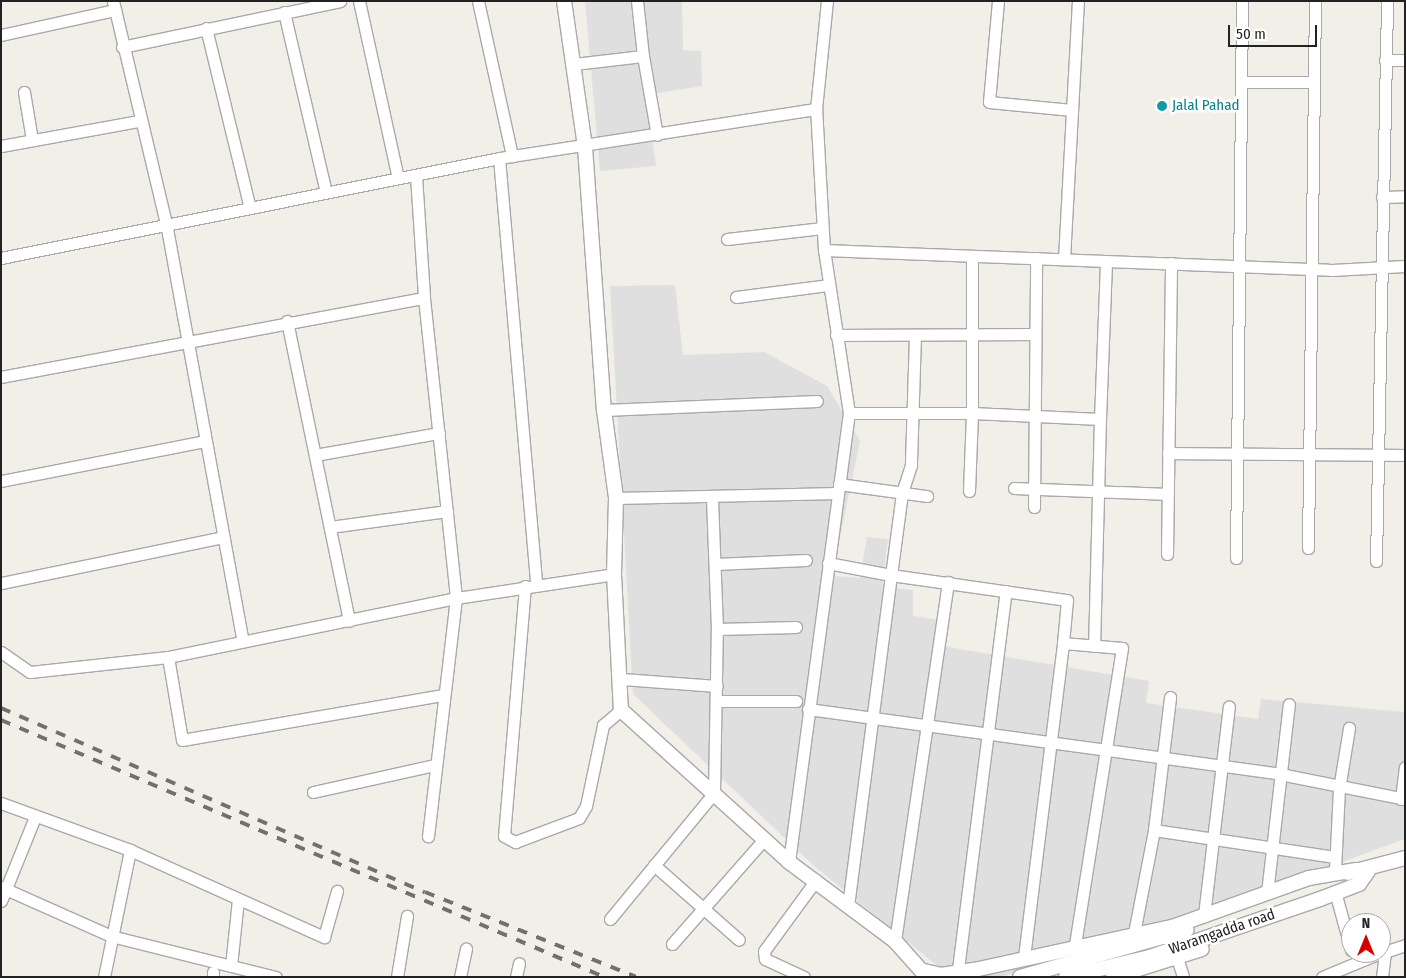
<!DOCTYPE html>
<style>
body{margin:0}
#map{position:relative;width:1406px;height:978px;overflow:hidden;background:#f2efe9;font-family:"Fira Sans Condensed",sans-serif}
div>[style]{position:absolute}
.residential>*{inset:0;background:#e0dfdf}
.roads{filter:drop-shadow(1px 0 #a9a9a9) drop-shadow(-1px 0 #a9a9a9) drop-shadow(0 1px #a9a9a9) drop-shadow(0 -1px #a9a9a9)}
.minor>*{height:11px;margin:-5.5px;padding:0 5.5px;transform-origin:5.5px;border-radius:5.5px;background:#fff}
.tertiary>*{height:14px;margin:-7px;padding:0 7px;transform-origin:7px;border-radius:7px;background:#fff}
.rail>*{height:4px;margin-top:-2px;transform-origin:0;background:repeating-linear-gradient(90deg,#707070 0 10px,transparent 0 20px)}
.dots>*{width:14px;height:14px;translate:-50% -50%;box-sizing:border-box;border:2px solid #fff;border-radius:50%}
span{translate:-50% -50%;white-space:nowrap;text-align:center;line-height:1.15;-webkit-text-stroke:5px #fff;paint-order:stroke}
.culture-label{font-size:15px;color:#0d838f}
.left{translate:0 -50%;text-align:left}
.street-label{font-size:15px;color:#222}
.frame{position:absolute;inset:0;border:2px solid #222;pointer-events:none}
.north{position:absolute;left:1341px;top:913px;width:50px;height:50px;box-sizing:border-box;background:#fff;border:1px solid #a7a7a7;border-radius:50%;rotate:0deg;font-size:14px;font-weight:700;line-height:20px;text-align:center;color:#222}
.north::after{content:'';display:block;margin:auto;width:18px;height:22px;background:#d40000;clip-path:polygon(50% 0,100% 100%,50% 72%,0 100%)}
.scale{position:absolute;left:1228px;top:25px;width:89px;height:22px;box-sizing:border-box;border:2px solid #222;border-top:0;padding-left:6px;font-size:15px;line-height:18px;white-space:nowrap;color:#222;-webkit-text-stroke:4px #fff;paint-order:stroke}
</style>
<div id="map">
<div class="residential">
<i style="clip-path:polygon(585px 1px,682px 1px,683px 50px,701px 51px,702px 86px,646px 95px,656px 166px,600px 171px)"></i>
<i style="clip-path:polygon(675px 285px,683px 355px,764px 352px,827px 386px,860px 441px,832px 576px,860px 578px,867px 537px,888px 539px,882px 587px,913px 590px,913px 616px,940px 620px,936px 645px,1149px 681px,1146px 703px,1258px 719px,1261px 699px,1405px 712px,1405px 839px,1224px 905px,1002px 977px,951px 977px,814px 866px,633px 694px,610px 286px)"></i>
</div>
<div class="roads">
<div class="minor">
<i style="left:113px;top:1px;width:228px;rotate:76.6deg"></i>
<i style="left:166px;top:223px;width:425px;rotate:79.6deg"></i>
<i style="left:359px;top:1px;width:181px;rotate:77.6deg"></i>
<i style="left:478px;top:1px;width:159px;rotate:77.6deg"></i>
<i style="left:998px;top:1px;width:101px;rotate:95.1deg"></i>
<i style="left:989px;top:102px;width:83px;rotate:5.5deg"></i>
<i style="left:284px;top:12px;width:185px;rotate:76.9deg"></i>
<i style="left:206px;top:28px;width:182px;rotate:76.3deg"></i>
<i style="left:1px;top:35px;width:117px;rotate:-12.4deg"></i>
<i style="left:122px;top:47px;width:223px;rotate:-11.9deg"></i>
<i style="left:643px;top:56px;width:80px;rotate:80deg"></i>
<i style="left:1385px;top:60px;width:20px"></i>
<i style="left:574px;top:64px;width:69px;rotate:-6.6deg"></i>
<i style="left:643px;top:56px;width:55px;rotate:-96.2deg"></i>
<i style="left:1242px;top:82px;width:71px"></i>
<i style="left:24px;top:92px;width:49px;rotate:80.5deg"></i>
<i style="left:1px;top:146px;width:139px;rotate:-10.3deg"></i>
<i style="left:499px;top:158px;width:428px;rotate:85deg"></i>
<i style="left:416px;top:176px;width:122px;rotate:86.2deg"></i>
<i style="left:424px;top:298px;width:302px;rotate:83.9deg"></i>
<i style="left:456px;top:598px;width:240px;rotate:96.7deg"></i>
<i style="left:1382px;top:197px;width:23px;rotate:-2deg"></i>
<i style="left:727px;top:239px;width:96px;rotate:-6.6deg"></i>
<i style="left:824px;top:250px;width:508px;rotate:2.25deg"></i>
<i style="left:1332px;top:270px;width:73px;rotate:-3.1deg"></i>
<i style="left:1px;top:258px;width:508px;rotate:-11.35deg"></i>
<i style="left:499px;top:158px;width:321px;rotate:-8.8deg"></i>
<i style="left:1064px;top:259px;width:258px;rotate:-86.9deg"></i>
<i style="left:736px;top:297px;width:94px;rotate:-7.4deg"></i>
<i style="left:287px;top:321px;width:306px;rotate:78.3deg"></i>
<i style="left:836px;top:335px;width:198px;rotate:-0.3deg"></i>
<i style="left:915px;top:335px;width:130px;rotate:91.8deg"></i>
<i style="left:911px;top:465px;width:29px;rotate:108deg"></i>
<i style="left:902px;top:493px;width:83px;rotate:97.6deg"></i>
<i style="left:891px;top:575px;width:178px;rotate:8.1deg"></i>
<i style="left:1067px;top:600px;width:43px;rotate:95.3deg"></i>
<i style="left:1063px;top:643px;width:59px;rotate:4.8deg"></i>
<i style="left:1122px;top:648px;width:301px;rotate:99deg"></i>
<i style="left:1px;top:377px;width:430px;rotate:-10.6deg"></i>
<i style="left:604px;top:410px;width:213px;rotate:-2.4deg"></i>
<i style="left:849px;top:413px;width:123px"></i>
<i style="left:972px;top:413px;width:157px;rotate:-90deg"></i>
<i style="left:1100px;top:419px;width:158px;rotate:-87.8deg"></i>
<i style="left:1168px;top:453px;width:237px;rotate:0.5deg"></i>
<i style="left:315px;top:455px;width:126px;rotate:-10.1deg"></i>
<i style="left:1px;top:481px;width:207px;rotate:-11.1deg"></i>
<i style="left:839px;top:484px;width:89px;rotate:7.8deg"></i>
<i style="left:1014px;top:488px;width:154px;rotate:2.2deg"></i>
<i style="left:969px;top:491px;width:78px;rotate:-87.8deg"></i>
<i style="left:972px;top:413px;width:128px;rotate:2.7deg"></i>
<i style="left:1100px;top:419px;width:227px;rotate:91.5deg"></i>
<i style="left:616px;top:498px;width:222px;rotate:-1.3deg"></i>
<i style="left:1034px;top:507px;width:249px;rotate:-89.5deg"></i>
<i style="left:330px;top:527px;width:118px;rotate:-7.8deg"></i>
<i style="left:1308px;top:548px;width:547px;rotate:-89.27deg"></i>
<i style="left:1167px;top:554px;width:291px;rotate:-89.2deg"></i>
<i style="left:1236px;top:558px;width:557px;rotate:-89.38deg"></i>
<i style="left:1376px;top:561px;width:560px;rotate:-88.87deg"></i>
<i style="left:828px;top:563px;width:64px;rotate:10.8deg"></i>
<i style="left:891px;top:575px;width:333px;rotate:97.4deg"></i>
<i style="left:715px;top:564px;width:91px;rotate:-2.5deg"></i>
<i style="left:1px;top:583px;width:227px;rotate:-11.7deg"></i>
<i style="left:525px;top:586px;width:251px;rotate:94.8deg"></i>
<i style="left:504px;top:836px;width:13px;rotate:29deg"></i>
<i style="left:515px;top:842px;width:68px;rotate:-20.6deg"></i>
<i style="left:579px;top:818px;width:14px;rotate:-60deg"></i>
<i style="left:586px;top:806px;width:83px;rotate:-78.1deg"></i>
<i style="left:603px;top:725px;width:23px;rotate:-40deg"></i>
<i style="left:717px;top:629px;width:79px;rotate:-1.5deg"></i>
<i style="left:1px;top:652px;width:35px;rotate:35deg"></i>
<i style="left:30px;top:672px;width:139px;rotate:-6.2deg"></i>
<i style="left:168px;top:657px;width:294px;rotate:-11.6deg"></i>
<i style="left:456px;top:598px;width:160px;rotate:-8.6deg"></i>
<i style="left:168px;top:657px;width:84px;rotate:80.4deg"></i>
<i style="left:182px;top:740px;width:265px;rotate:-9.8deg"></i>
<i style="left:622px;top:679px;width:95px;rotate:4.2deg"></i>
<i style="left:716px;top:701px;width:80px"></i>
<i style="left:808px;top:709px;width:476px;rotate:7.8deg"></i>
<i style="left:1280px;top:774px;width:127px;rotate:11.3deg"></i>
<i style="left:313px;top:792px;width:125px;rotate:-12.5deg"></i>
<i style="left:1401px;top:799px;width:32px;rotate:-83deg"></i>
<i style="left:1px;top:803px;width:137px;rotate:20deg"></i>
<i style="left:130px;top:850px;width:213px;rotate:24.2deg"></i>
<i style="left:324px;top:937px;width:48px;rotate:-74.2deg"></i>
<i style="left:1154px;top:830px;width:183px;rotate:8.5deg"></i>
<i style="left:789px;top:862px;width:453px;rotate:-82.4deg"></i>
<i style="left:849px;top:413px;width:165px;rotate:-98.7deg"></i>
<i style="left:824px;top:250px;width:141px;rotate:-93.2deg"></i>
<i style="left:816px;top:109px;width:109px;rotate:-84.2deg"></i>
<i style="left:654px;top:865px;width:113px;rotate:41.4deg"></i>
<i style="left:1335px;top:870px;width:81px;rotate:-87.2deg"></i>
<i style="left:1339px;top:789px;width:62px;rotate:-80.7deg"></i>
<i style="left:1px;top:887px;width:120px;rotate:24deg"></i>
<i style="left:111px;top:936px;width:170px;rotate:14deg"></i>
<i style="left:1267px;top:893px;width:190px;rotate:-83.4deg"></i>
<i style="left:1337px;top:899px;width:53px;rotate:74.6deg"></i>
<i style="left:1px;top:901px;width:91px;rotate:-68deg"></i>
<i style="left:1204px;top:915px;width:210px;rotate:-83.2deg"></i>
<i style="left:610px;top:919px;width:163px;rotate:-50.5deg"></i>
<i style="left:714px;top:793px;width:164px;rotate:-89deg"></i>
<i style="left:717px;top:629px;width:133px;rotate:-92.2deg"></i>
<i style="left:1134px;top:933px;width:105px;rotate:-79deg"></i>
<i style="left:1154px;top:830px;width:134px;rotate:-83.1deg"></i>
<i style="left:895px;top:941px;width:363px;rotate:-81.6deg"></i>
<i style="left:672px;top:944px;width:141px;rotate:-48.7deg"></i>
<i style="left:1381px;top:953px;width:25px;rotate:-18deg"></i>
<i style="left:1024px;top:957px;width:316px;rotate:-82.9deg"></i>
<i style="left:1177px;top:958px;width:20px;rotate:72deg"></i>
<i style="left:231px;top:966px;width:67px;rotate:-84deg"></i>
<i style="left:104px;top:977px;width:130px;rotate:-78.4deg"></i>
<i style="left:213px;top:977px;width:5px;rotate:-90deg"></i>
<i style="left:397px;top:977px;width:62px;rotate:-80.7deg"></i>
<i style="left:460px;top:977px;width:29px;rotate:-78deg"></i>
<i style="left:516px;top:977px;width:14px;rotate:-78deg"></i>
<i style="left:804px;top:977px;width:43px;rotate:-155.2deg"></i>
<i style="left:765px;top:959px;width:8px;rotate:-97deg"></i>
<i style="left:764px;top:951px;width:88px;rotate:-53.8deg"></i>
<i style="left:957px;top:977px;width:389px;rotate:-82.8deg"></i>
<i style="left:1322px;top:977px;width:63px;rotate:-22.5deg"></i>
<i style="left:1382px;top:977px;width:26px;rotate:-83deg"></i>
</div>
<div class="tertiary">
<i style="left:564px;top:1px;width:148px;rotate:81.8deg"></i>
<i style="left:585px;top:147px;width:264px;rotate:85.9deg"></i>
<i style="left:604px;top:410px;width:89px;rotate:82.2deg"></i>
<i style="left:616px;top:498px;width:76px;rotate:91.5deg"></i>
<i style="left:614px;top:574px;width:136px;rotate:87.1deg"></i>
<i style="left:621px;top:710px;width:227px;rotate:42.1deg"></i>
<i style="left:789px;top:862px;width:132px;rotate:36.7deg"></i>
<i style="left:895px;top:941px;width:48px;rotate:48.4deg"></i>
<i style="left:1348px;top:873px;width:59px;rotate:-14.7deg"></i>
<i style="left:924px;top:971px;width:17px;rotate:13deg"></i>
<i style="left:941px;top:975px;width:33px;rotate:-9deg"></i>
<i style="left:974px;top:970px;width:203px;rotate:-12.3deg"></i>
<i style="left:1172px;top:927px;width:145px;rotate:-19.7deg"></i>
<i style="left:1309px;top:878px;width:48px;rotate:-9.7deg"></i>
<i style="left:1020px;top:977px;width:173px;rotate:-15.7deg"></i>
<i style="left:1066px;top:977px;width:86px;rotate:-13.4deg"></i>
<i style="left:1150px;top:957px;width:180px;rotate:-18.8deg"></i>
<i style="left:1320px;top:899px;width:42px;rotate:-21deg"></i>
<i style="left:1359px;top:884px;width:16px;rotate:-55deg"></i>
<i style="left:1113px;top:977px;width:93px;rotate:-17.5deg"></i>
</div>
</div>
<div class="rail">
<i style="left:1px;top:708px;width:462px;rotate:23.5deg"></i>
<i style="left:425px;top:892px;width:227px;rotate:21.9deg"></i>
<i style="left:1px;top:720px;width:655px;rotate:23.08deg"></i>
</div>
<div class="dots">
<i style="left:1162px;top:106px;background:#0f9aa8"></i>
</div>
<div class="culture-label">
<span class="left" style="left:1172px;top:106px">Jalal Pahad</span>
</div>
<div class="street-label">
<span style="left:1222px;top:932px;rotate:-19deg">Waramgadda road</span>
</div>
<div class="frame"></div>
<div class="north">N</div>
<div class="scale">50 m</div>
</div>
